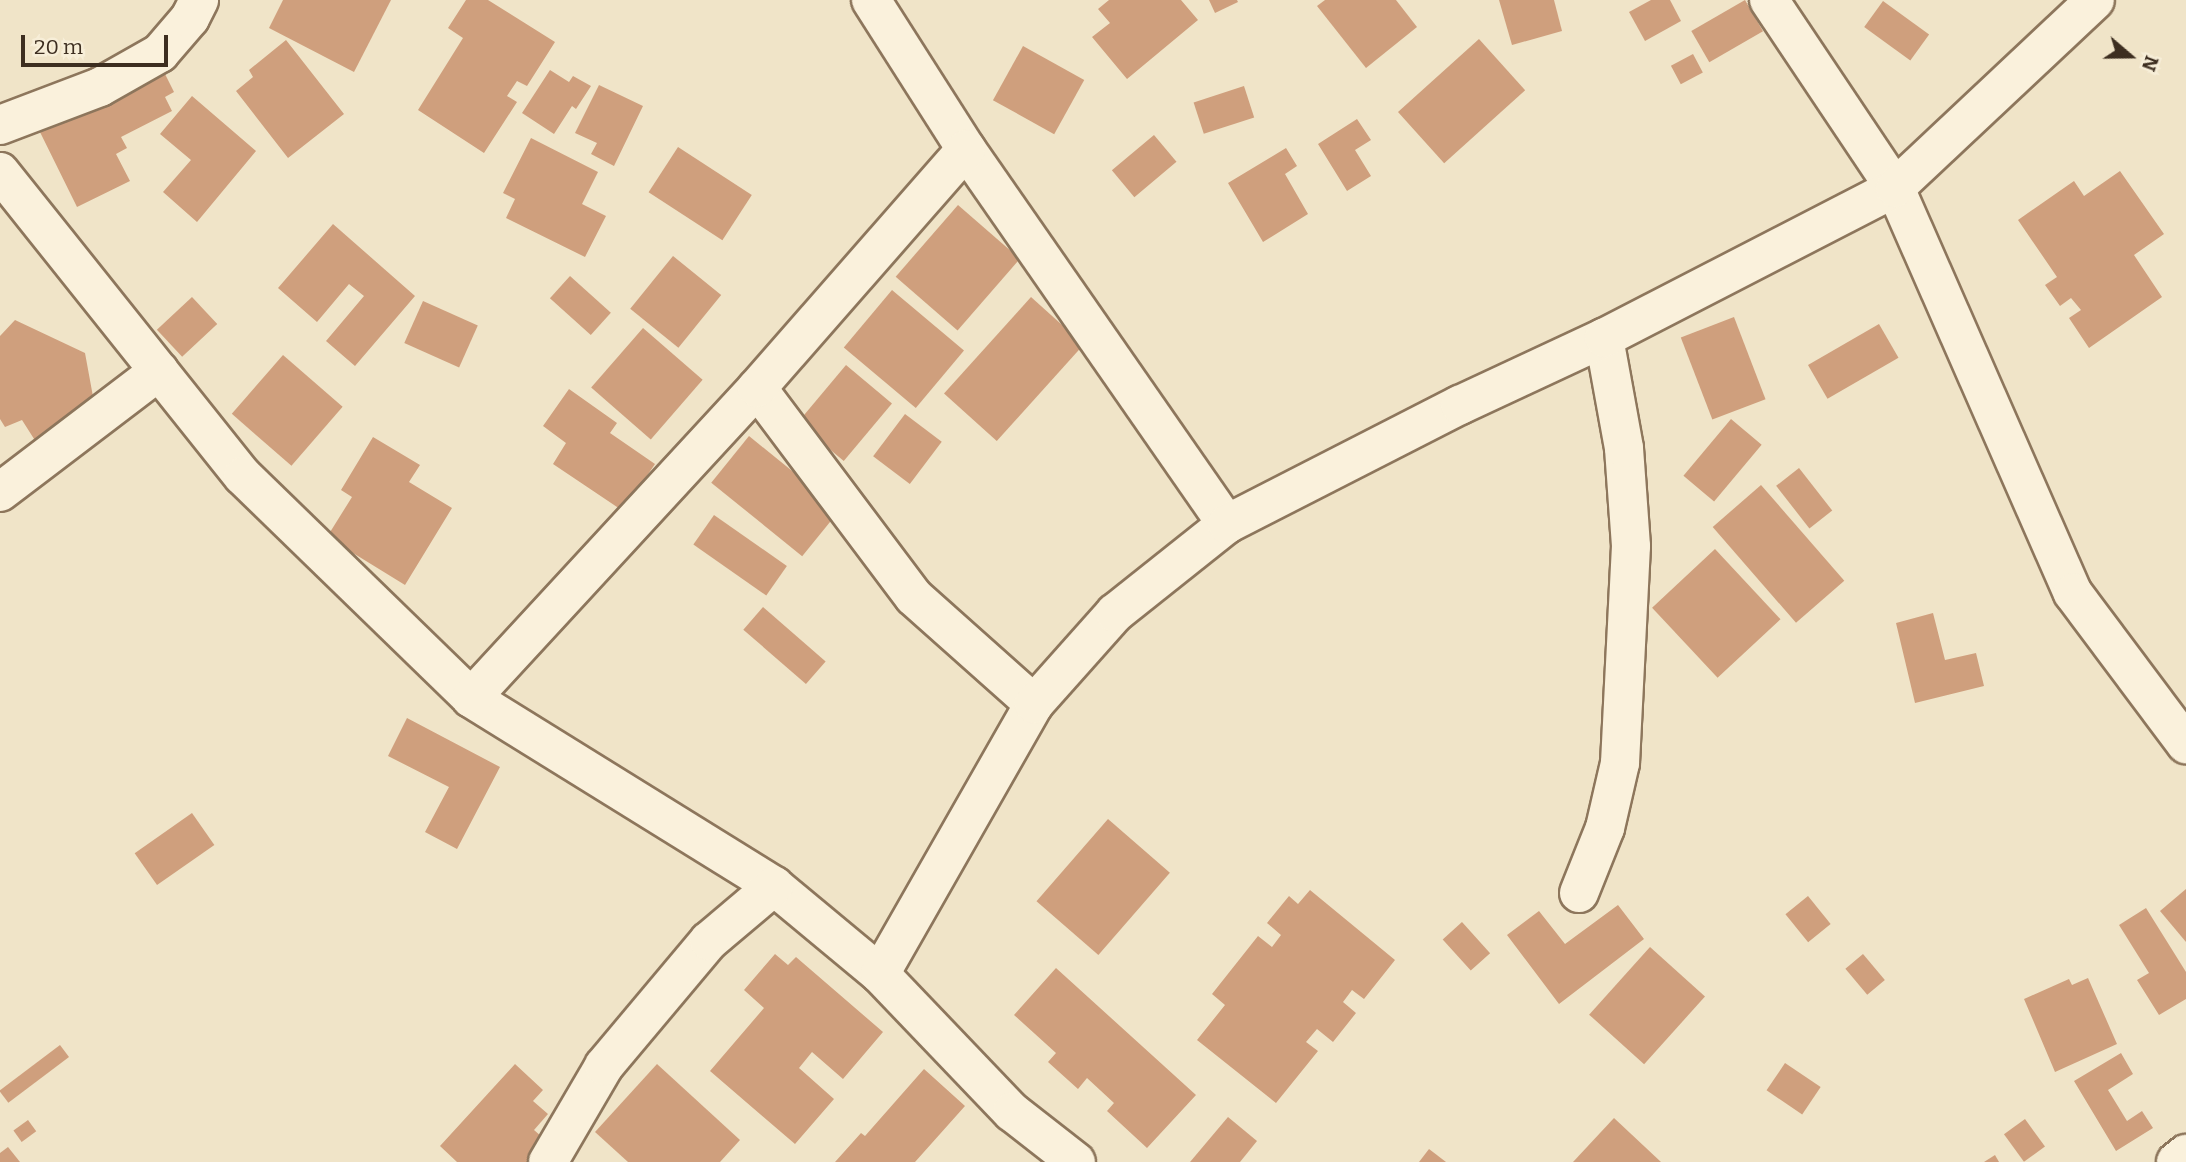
<!DOCTYPE html>
<style>
body{margin:0}
#map{position:relative;width:2186px;height:1162px;overflow:hidden;background:#f0e4c8;font-family:Bitter,serif}
div>[style]{position:absolute}
.building>*{inset:0;background:#cf9f7d;transform-origin:0 0}
.roads{filter:drop-shadow(2px 0 #8d765c) drop-shadow(-2px 0 #8d765c) drop-shadow(0 2px #8d765c) drop-shadow(0 -2px #8d765c)}
.minor>*{height:38px;margin:-19px;padding:0 19px;transform-origin:19px;border-radius:19px;background:#faf1dc}
span{translate:-50% -50%;white-space:nowrap;text-align:center;line-height:1.15;-webkit-text-stroke:5px #f7eed8;paint-order:stroke}
.north{position:absolute;left:2095px;top:21px;width:70px;height:70px;-webkit-text-stroke:5px #f7eed8;paint-order:stroke;rotate:110deg;font-size:19px;font-weight:700;line-height:28px;text-align:center;color:#3d2e20}
.north::after{content:'';display:block;margin:auto;width:24px;height:32px;background:#3d2e20;clip-path:polygon(50% 0,100% 100%,50% 72%,0 100%)}
.scale{position:absolute;left:21px;top:35px;width:147px;height:32px;box-sizing:border-box;border:4px solid #3d2e20;border-top:0;padding-left:9px;font-size:21px;line-height:24px;white-space:nowrap;color:#3d2e20;-webkit-text-stroke:5px #f7eed8;paint-order:stroke}
</style>
<div id="map">
<div class="building">
<i style="clip-path:polygon(283px 0,391px 0,354px 72px,269px 28px)"></i>
<i style="clip-path:polygon(466px 0,488px 0,555px 42px,527px 86px,517px 81px,507px 96px,517px 102px,484px 153px,418px 110px,463px 38px,448px 28px)"></i>
<i style="clip-path:polygon(1109px 0,1181px 0,1198px 20px,1127px 79px,1092px 37px,1110px 23px,1098px 9px)"></i>
<i style="clip-path:polygon(1209px 0,1237px 0,1238px 2px,1215px 13px)"></i>
<i style="clip-path:polygon(1325px 0,1396px 0,1417px 27px,1366px 68px,1317px 6px)"></i>
<i style="clip-path:polygon(1499px 0,1554px 0,1562px 31px,1512px 45px)"></i>
<i style="clip-path:polygon(1651px 0,1670px 0,1681px 21px,1645px 41px,1629px 12px)"></i>
<i style="left:1745px;top:0;width:36px;height:62px;rotate:60deg"></i>
<i style="left:1883px;top:1px;width:57px;height:32px;rotate:36deg"></i>
<i style="left:1479px;top:39px;width:69px;height:109px;rotate:48deg"></i>
<i style="clip-path:polygon(286px 40px,344px 114px,288px 158px,236px 91px,253px 77px,249px 70px)"></i>
<i style="left:1023px;top:46px;width:70px;height:62px;rotate:29deg"></i>
<i style="left:1693px;top:54px;width:21px;height:25px;rotate:62deg"></i>
<i style="clip-path:polygon(161px 66px,174px 92px,165px 97px,172px 111px,121px 137px,127px 148px,116px 154px,130px 181px,77px 207px,38px 128px)"></i>
<i style="clip-path:polygon(550px 70px,569px 82px,573px 76px,591px 86px,576px 109px,572px 106px,554px 134px,522px 113px)"></i>
<i style="clip-path:polygon(599px 85px,643px 106px,614px 166px,591px 154px,597px 143px,575px 133px)"></i>
<i style="left:1244px;top:86px;width:33px;height:53px;rotate:72deg"></i>
<i style="clip-path:polygon(192px 96px,256px 151px,197px 222px,163px 192px,191px 160px,160px 134px)"></i>
<i style="clip-path:polygon(1357px 119px,1371px 140px,1355px 150px,1371px 176px,1347px 191px,1318px 144px)"></i>
<i style="left:1154px;top:135px;width:35px;height:55px;rotate:50deg"></i>
<i style="clip-path:polygon(531px 138px,598px 172px,582px 204px,606px 216px,585px 257px,506px 218px,515px 199px,503px 193px)"></i>
<i style="left:678px;top:147px;width:88px;height:54px;rotate:33deg"></i>
<i style="clip-path:polygon(1286px 148px,1297px 166px,1285px 174px,1308px 214px,1263px 242px,1228px 183px)"></i>
<i style="clip-path:polygon(2120px 171px,2164px 234px,2134px 255px,2162px 297px,2089px 348px,2069px 318px,2081px 310px,2071px 298px,2060px 306px,2045px 285px,2057px 277px,2018px 220px,2074px 181px,2084px 196px)"></i>
<i style="left:958px;top:205px;width:82px;height:95px;rotate:41deg"></i>
<i style="clip-path:polygon(333px 224px,415px 296px,355px 366px,326px 341px,364px 296px,349px 284px,317px 322px,278px 288px)"></i>
<i style="left:673px;top:256px;width:62px;height:68px;rotate:39deg"></i>
<i style="left:570px;top:276px;width:55px;height:30px;rotate:42deg"></i>
<i style="left:892px;top:290px;width:94px;height:75px;rotate:40deg"></i>
<i style="left:192px;top:297px;width:37px;height:48px;rotate:47deg"></i>
<i style="left:1031px;top:297px;width:71px;height:130px;rotate:42deg"></i>
<i style="left:423px;top:301px;width:60px;height:46px;rotate:24deg"></i>
<i style="left:1734px;top:317px;width:88px;height:57px;rotate:69deg"></i>
<i style="clip-path:polygon(15px 320px,85px 353px,94px 402px,36px 442px,22px 420px,5px 427px,0 419px,0 336px)"></i>
<i style="left:1879px;top:324px;width:39px;height:82px;rotate:60deg"></i>
<i style="left:643px;top:328px;width:79px;height:79px;rotate:41deg"></i>
<i style="left:283px;top:355px;width:79px;height:78px;rotate:41deg"></i>
<i style="left:846px;top:365px;width:60px;height:75px;rotate:40deg"></i>
<i style="clip-path:polygon(569px 389px,617px 423px,610px 433px,655px 464px,623px 511px,553px 464px,566px 443px,543px 426px)"></i>
<i style="left:905px;top:414px;width:46px;height:53px;rotate:37deg"></i>
<i style="left:1731px;top:419px;width:40px;height:74px;rotate:40deg"></i>
<i style="left:749px;top:436px;width:117px;height:60px;rotate:39deg"></i>
<i style="clip-path:polygon(373px 437px,420px 465px,409px 482px,452px 508px,405px 585px,327px 537px,352px 497px,341px 490px)"></i>
<i style="left:1799px;top:468px;width:54px;height:29px;rotate:52deg"></i>
<i style="left:1761px;top:485px;width:127px;height:64px;rotate:49deg"></i>
<i style="left:714px;top:515px;width:89px;height:36px;rotate:35deg"></i>
<i style="left:1715px;top:549px;width:96px;height:86px;rotate:47deg"></i>
<i style="left:763px;top:607px;width:83px;height:30px;rotate:41deg"></i>
<i style="clip-path:polygon(1933px 613px,1945px 660px,1976px 653px,1984px 686px,1915px 703px,1896px 623px)"></i>
<i style="clip-path:polygon(407px 718px,500px 767px,457px 849px,425px 832px,449px 787px,388px 756px)"></i>
<i style="left:192px;top:813px;width:39px;height:70px;rotate:55deg"></i>
<i style="left:1108px;top:819px;width:82px;height:109px;rotate:41deg"></i>
<i style="clip-path:polygon(2186px 889px,2186px 942px,2160px 911px)"></i>
<i style="clip-path:polygon(1310px 890px,1395px 960px,1364px 999px,1352px 990px,1343px 1002px,1356px 1013px,1333px 1042px,1317px 1029px,1306px 1042px,1318px 1051px,1276px 1103px,1197px 1040px,1225px 1005px,1212px 994px,1258px 936px,1272px 947px,1281px 935px,1267px 923px,1289px 896px,1298px 904px)"></i>
<i style="left:1808px;top:896px;width:36px;height:29px;rotate:51deg"></i>
<i style="clip-path:polygon(1618px 905px,1644px 939px,1559px 1004px,1507px 935px,1539px 911px,1565px 944px)"></i>
<i style="clip-path:polygon(2146px 908px,2186px 972px,2186px 999px,2159px 1015px,2137px 980px,2149px 973px,2119px 925px)"></i>
<i style="left:1462px;top:922px;width:42px;height:26px;rotate:48deg"></i>
<i style="left:1650px;top:947px;width:74px;height:91px;rotate:42deg"></i>
<i style="clip-path:polygon(775px 954px,788px 965px,796px 957px,883px 1032px,843px 1079px,812px 1052px,799px 1068px,834px 1099px,795px 1144px,710px 1071px,764px 1008px,744px 990px)"></i>
<i style="left:1863px;top:954px;width:34px;height:23px;rotate:50deg"></i>
<i style="clip-path:polygon(1056px 968px,1196px 1095px,1147px 1148px,1107px 1111px,1114px 1103px,1087px 1078px,1078px 1089px,1048px 1062px,1056px 1053px,1014px 1015px)"></i>
<i style="clip-path:polygon(2088px 978px,2117px 1044px,2055px 1072px,2024px 999px,2069px 979px,2072px 985px)"></i>
<i style="left:60px;top:1045px;width:15px;height:76px;rotate:53deg"></i>
<i style="clip-path:polygon(2121px 1053px,2133px 1074px,2108px 1090px,2127px 1121px,2142px 1111px,2153px 1128px,2116px 1151px,2074px 1081px)"></i>
<i style="left:1785px;top:1063px;width:43px;height:33px;rotate:34deg"></i>
<i style="clip-path:polygon(515px 1064px,543px 1090px,533px 1101px,548px 1114px,534px 1130px,549px 1143px,531px 1162px,457px 1162px,440px 1146px)"></i>
<i style="clip-path:polygon(657px 1064px,740px 1140px,720px 1162px,628px 1162px,595px 1132px)"></i>
<i style="clip-path:polygon(924px 1069px,965px 1106px,915px 1162px,835px 1162px,861px 1133px,865px 1136px)"></i>
<i style="clip-path:polygon(1228px 1117px,1257px 1141px,1240px 1162px,1190px 1162px)"></i>
<i style="clip-path:polygon(1614px 1118px,1661px 1162px,1573px 1162px)"></i>
<i style="left:2025px;top:1119px;width:34px;height:26px;rotate:54deg"></i>
<i style="left:28px;top:1120px;width:14px;height:18px;rotate:54deg"></i>
<i style="clip-path:polygon(8px 1147px,20px 1162px,0 1162px,0 1153px)"></i>
<i style="clip-path:polygon(1429px 1149px,1446px 1162px,1419px 1162px)"></i>
<i style="clip-path:polygon(1995px 1155px,1999px 1162px,1984px 1162px)"></i>
</div>
<div class="roads">
<div class="minor">
<i style="left:871px;top:0;width:177px;rotate:57.5deg"></i>
<i style="left:966px;top:149px;width:457px;rotate:55.2deg"></i>
<i style="left:1769px;top:0;width:226px;rotate:56.2deg"></i>
<i style="left:1895px;top:188px;width:442px;rotate:66.3deg"></i>
<i style="left:2073px;top:593px;width:189px;rotate:53.2deg"></i>
<i style="left:0;top:125px;width:107px;rotate:-20.8deg"></i>
<i style="left:100px;top:87px;width:69px;rotate:-29.5deg"></i>
<i style="left:160px;top:53px;width:46px;rotate:-49.4deg"></i>
<i style="left:190px;top:18px;width:20px;rotate:-63deg"></i>
<i style="left:0;top:172px;width:389px;rotate:51.4deg"></i>
<i style="left:243px;top:476px;width:318px;rotate:44.2deg"></i>
<i style="left:471px;top:698px;width:357px;rotate:31.8deg"></i>
<i style="left:774px;top:886px;width:138px;rotate:39.7deg"></i>
<i style="left:880px;top:974px;width:191px;rotate:46.3deg"></i>
<i style="left:1012px;top:1112px;width:81px;rotate:38deg"></i>
<i style="left:757px;top:388px;width:261px;rotate:53.1deg"></i>
<i style="left:914px;top:597px;width:161px;rotate:41.7deg"></i>
<i style="left:0;top:492px;width:200px;rotate:-37.3deg"></i>
<i style="left:471px;top:698px;width:422px;rotate:-47.3deg"></i>
<i style="left:757px;top:388px;width:317px;rotate:-48.8deg"></i>
<i style="left:1579px;top:893px;width:70px;rotate:-68.2deg"></i>
<i style="left:1605px;top:828px;width:67px;rotate:-77deg"></i>
<i style="left:1620px;top:763px;width:217px;rotate:-87.1deg"></i>
<i style="left:1631px;top:546px;width:98px;rotate:-94.1deg"></i>
<i style="left:1624px;top:448px;width:112px;rotate:-100.3deg"></i>
<i style="left:880px;top:974px;width:311px;rotate:-60.3deg"></i>
<i style="left:1034px;top:704px;width:122px;rotate:-48.3deg"></i>
<i style="left:1115px;top:613px;width:143px;rotate:-38.5deg"></i>
<i style="left:1227px;top:524px;width:262px;rotate:-27.1deg"></i>
<i style="left:1460px;top:405px;width:159px;rotate:-25deg"></i>
<i style="left:1604px;top:338px;width:327px;rotate:-27.3deg"></i>
<i style="left:1895px;top:188px;width:274px;rotate:-43.2deg"></i>
<i style="left:548px;top:1162px;width:111px;rotate:-59.7deg"></i>
<i style="left:604px;top:1066px;width:163px;rotate:-50deg"></i>
<i style="left:709px;top:941px;width:85px;rotate:-40.2deg"></i>
<i style="left:2176px;top:1162px;width:13px;rotate:-39deg"></i>
</div>
</div>
<div class="north">N</div>
<div class="scale">20 m</div>
</div>
